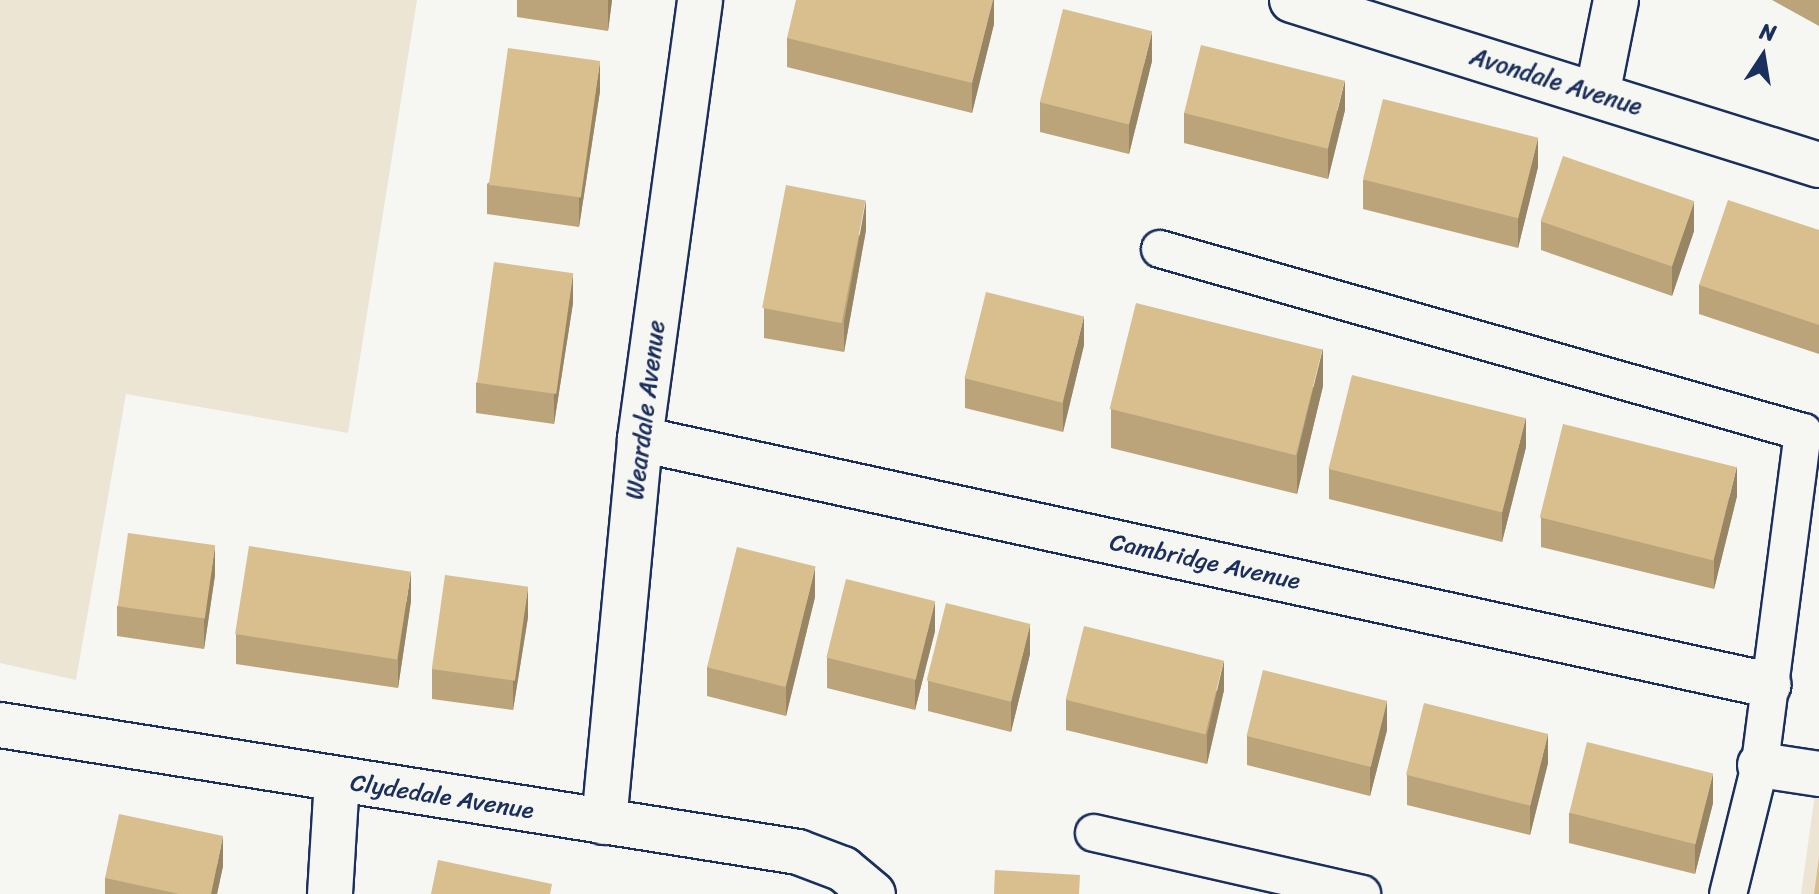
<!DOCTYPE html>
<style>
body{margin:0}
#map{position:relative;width:1819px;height:894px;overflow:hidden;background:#f6f6f2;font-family:Sriracha,sans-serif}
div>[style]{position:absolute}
.built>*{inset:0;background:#ede5d4}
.roads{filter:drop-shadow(2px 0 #1b2f5e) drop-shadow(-2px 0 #1b2f5e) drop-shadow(0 2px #1b2f5e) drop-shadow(0 -2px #1b2f5e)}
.lane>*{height:36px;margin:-18px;padding:0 18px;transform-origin:18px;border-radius:18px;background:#f6f6f2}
.street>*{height:44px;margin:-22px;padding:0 22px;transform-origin:22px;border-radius:22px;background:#f6f6f2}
.wall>*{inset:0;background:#bba37a}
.shaded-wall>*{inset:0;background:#988563}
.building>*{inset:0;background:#d9be8e;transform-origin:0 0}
span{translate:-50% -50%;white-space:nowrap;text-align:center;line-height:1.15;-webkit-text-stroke:6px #f6f6f2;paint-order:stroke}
.street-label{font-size:24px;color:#1b2f5e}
.north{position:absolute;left:1723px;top:16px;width:80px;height:80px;-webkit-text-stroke:6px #f6f6f2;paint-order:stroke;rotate:12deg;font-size:22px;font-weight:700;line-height:32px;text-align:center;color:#1b2f5e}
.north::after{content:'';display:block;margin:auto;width:28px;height:36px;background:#1b2f5e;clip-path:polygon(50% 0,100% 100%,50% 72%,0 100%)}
</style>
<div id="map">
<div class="built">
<i style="clip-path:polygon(0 0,417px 0,348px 433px,126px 394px,76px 680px,0 663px)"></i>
<i style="clip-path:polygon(1819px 765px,1819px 894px,1801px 894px)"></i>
</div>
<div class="roads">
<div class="lane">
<i style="left:1160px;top:249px;width:669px;rotate:15.89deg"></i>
<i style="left:1803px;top:432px;width:336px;rotate:97.4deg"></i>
<i style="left:1760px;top:765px;width:133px;rotate:103.9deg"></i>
<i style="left:1094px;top:833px;width:275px;rotate:12.8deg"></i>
</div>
<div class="street">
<i style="left:1292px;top:0;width:552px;rotate:17.38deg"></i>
<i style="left:1597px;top:95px;width:97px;rotate:-78.7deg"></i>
<i style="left:640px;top:439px;width:1155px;rotate:12.29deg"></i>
<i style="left:0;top:725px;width:808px;rotate:9.04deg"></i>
<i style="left:798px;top:852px;width:48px;rotate:20.7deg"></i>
<i style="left:843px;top:869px;width:39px;rotate:40deg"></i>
<i style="left:1760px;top:765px;width:60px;rotate:8.7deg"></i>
<i style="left:604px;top:822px;width:385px;rotate:-84.6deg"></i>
<i style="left:640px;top:439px;width:443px;rotate:-82.2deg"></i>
<i style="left:330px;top:894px;width:114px;rotate:-86.5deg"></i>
</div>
</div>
<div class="wall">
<i style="clip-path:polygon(517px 0,612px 0,608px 31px,517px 17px)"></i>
<i style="clip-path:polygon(994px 0,994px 24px,972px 113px,787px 67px,787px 38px)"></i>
<i style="clip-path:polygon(1772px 0,1819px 0,1819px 26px)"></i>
<i style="clip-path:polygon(1152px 61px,1129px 154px,1040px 132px,1040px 102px)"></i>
<i style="clip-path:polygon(600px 91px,579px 227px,487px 214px,487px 184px)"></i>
<i style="clip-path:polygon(1345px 110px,1328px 179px,1184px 143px,1184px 113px)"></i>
<i style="clip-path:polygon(1538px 167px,1518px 248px,1363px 209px,1363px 180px)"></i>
<i style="clip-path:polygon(1541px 221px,1694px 231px,1672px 296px,1541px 250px)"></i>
<i style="clip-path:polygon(866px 230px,844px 352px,764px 338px,764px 308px)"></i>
<i style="clip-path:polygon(1819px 230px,1819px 354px,1699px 314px,1699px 285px)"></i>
<i style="clip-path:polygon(573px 303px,554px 424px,476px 413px,476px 383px)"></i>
<i style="clip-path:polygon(1084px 345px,1063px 432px,965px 408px,965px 378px)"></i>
<i style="clip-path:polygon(1323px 386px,1297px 494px,1111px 448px,1111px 409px)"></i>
<i style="clip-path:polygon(1526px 447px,1502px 542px,1329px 499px,1329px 469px)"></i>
<i style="clip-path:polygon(1737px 496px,1714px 589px,1541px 547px,1541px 517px)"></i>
<i style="clip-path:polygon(215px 575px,204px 649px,117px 636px,117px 606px)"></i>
<i style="clip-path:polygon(815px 597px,786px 716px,707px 696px,707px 667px)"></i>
<i style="clip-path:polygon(411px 601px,398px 688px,236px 664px,236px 634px)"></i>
<i style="clip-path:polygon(528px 617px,513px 710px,432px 699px,432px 669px)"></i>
<i style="clip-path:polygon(935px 631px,915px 710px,827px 688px,827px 658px)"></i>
<i style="clip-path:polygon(1030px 654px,1011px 732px,928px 711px,928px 681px)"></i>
<i style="clip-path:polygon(1224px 690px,1207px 764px,1066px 730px,1066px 700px)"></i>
<i style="clip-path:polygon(1387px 730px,1370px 796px,1247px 765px,1247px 736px)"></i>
<i style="clip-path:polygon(1548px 763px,1530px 835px,1407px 805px,1407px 775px)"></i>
<i style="clip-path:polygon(1713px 803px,1695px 874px,1569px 843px,1569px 813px)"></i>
<i style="clip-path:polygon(223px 866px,217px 894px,105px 894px,105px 878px)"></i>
</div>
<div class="shaded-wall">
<i style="clip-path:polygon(608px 0,612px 0,608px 31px)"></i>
<i style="clip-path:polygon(993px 0,994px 0,994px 24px,972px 113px,972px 83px)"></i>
<i style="clip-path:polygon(1152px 32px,1152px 61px,1129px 154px,1129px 124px)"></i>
<i style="clip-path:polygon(600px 61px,600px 91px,579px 227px,579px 198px)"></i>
<i style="clip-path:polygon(1345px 80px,1345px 110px,1328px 179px,1328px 149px)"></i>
<i style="clip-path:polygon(1538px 137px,1538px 167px,1518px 248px,1518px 218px)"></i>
<i style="clip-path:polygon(866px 200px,866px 230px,844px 352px,844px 322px)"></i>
<i style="clip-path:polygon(1694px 201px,1694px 231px,1672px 296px,1672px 266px)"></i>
<i style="clip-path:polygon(573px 273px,573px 303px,554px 424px,554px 394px)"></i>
<i style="clip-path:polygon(1084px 316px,1084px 345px,1063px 432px,1063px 402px)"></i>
<i style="clip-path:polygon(1323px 348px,1323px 386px,1297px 494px,1297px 455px)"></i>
<i style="clip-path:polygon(1526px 417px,1526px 447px,1502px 542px,1502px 512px)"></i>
<i style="clip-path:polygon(1737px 466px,1737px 496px,1714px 589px,1714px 559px)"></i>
<i style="clip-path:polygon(215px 546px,215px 575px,204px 649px,204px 619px)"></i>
<i style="clip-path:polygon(815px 567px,815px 597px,786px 716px,786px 687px)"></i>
<i style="clip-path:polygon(411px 571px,411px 601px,398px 688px,398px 658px)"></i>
<i style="clip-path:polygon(528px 587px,528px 617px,513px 710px,513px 681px)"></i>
<i style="clip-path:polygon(935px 601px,935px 631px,915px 710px,915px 680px)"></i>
<i style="clip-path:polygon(1030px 624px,1030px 654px,1011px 732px,1011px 702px)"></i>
<i style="clip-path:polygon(1224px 660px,1224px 690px,1207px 764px,1207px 735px)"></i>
<i style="clip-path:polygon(1387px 700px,1387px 730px,1370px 796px,1370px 766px)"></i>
<i style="clip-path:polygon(1548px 733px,1548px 763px,1530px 835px,1530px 806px)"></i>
<i style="clip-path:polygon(1713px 773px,1713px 803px,1695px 874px,1695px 844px)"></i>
<i style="clip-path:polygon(223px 836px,223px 866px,217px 894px,211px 894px)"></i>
</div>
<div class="building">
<i style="clip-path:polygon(796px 0,993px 0,972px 83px,787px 38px)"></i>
<i style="left:1063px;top:9px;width:92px;height:96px;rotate:14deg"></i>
<i style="left:1201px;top:45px;width:148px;height:70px;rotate:14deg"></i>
<i style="left:508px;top:48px;width:93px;height:138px;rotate:8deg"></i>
<i style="left:1383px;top:99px;width:160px;height:83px;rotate:14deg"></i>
<i style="left:1563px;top:156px;width:139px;height:69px;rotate:19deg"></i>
<i style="left:786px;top:185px;width:81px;height:125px;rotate:11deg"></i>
<i style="clip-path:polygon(1728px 200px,1819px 230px,1819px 325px,1699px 285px)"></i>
<i style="left:494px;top:262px;width:80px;height:122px;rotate:8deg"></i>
<i style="left:986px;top:292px;width:101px;height:89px;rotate:14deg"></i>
<i style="left:1136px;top:303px;width:192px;height:109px;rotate:14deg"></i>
<i style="left:1352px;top:375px;width:179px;height:97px;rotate:14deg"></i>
<i style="left:1563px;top:424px;width:179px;height:96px;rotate:14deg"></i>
<i style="left:128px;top:533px;width:88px;height:74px;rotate:8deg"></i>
<i style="left:249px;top:546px;width:164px;height:89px;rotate:9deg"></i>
<i style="left:737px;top:547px;width:81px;height:124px;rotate:14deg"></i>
<i style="left:445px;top:575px;width:84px;height:95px;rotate:8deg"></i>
<i style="left:846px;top:579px;width:92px;height:81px;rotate:14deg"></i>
<i style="left:946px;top:603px;width:87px;height:80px;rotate:14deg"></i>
<i style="left:1084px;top:626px;width:144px;height:76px;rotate:14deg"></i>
<i style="left:1263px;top:670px;width:128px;height:68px;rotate:14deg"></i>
<i style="left:1424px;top:703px;width:128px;height:74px;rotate:14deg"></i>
<i style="left:1587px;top:742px;width:130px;height:73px;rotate:14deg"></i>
<i style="clip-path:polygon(119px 814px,223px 836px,211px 894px,179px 894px,105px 878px)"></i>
<i style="clip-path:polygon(1819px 857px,1819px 894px,1814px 894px)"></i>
<i style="clip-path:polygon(438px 860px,552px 884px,550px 894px,431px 894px)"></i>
<i style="clip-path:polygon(995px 870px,1080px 875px,1079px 894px,994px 894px)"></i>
</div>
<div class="street-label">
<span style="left:1556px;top:82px;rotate:17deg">Avondale Avenue</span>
<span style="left:646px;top:410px;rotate:-83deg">Weardale Avenue</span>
<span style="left:1205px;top:562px;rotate:12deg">Cambridge Avenue</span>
<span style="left:442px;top:797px;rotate:9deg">Clydedale Avenue</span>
</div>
<div class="north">N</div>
</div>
